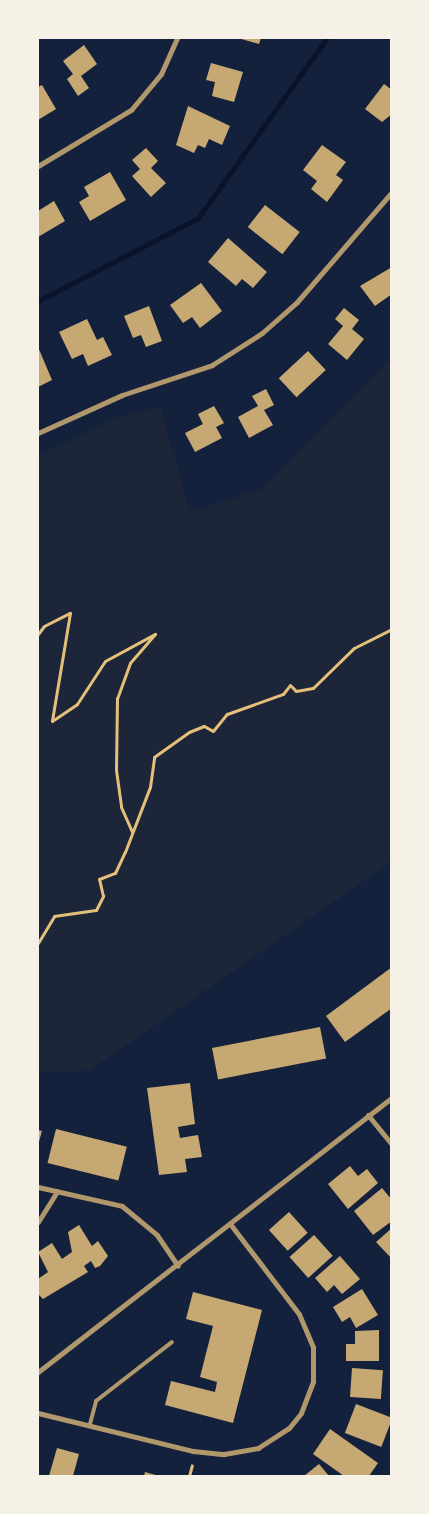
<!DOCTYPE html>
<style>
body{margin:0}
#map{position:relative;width:429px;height:1514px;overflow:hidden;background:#14213d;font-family:Roboto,sans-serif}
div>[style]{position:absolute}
.green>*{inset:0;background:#1d2539}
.stream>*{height:5px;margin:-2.5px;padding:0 2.5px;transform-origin:2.5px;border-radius:2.5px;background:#0b132b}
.building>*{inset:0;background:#c6a872;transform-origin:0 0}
.path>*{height:3px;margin:-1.5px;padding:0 1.5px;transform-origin:1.5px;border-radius:1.5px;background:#e5c07b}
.service>*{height:4px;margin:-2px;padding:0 2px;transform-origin:2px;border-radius:2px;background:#b1986c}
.minor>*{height:5px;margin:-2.5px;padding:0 2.5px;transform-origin:2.5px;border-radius:2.5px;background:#b1986c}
span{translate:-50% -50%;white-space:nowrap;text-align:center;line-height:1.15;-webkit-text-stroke:4px #f6f1e7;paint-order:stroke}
.frame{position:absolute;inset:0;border:39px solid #f6f1e7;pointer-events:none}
</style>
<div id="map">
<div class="green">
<i style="clip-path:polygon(391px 359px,391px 862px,89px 1071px,38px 1073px,38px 455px,116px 418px,160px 406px,190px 512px,263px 488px)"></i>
</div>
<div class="stream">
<i style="left:38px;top:301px;width:180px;rotate:-27.4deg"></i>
<i style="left:198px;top:218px;width:221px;rotate:-54.4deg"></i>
</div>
<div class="building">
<i style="clip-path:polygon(238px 38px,261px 38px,259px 44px)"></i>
<i style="clip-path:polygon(84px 45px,97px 64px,81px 76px,89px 88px,78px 96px,67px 79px,73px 74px,63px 61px)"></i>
<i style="clip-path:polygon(211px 63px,243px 72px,234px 102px,212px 96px,215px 82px,206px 80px)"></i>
<i style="clip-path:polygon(384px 84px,392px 90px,392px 114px,382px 122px,365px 109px)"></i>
<i style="clip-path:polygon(42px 85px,56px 109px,38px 120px,38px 87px)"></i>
<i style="clip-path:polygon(188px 106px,230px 126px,222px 145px,209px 139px,205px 148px,198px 145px,194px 153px,176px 145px)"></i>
<i style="clip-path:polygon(322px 145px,346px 162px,336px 175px,343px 180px,327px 202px,311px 189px,317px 181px,303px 170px)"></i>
<i style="clip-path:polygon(146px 148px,158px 161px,151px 168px,166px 183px,151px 197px,132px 176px,140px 169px,132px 160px)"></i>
<i style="clip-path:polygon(110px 172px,126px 200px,90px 221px,79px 202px,89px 196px,84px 187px)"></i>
<i style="clip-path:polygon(54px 201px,65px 221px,38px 237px,38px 211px)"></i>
<i style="left:265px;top:205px;width:44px;height:28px;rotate:38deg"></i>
<i style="clip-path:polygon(228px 238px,267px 272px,253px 288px,242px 279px,236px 286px,208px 262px)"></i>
<i style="clip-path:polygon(392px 267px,392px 294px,375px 306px,360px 286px)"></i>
<i style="clip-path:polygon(201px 283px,222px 311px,200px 328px,192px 317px,183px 323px,170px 305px)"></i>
<i style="clip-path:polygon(149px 306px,162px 341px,146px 347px,141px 335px,133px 338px,124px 316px)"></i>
<i style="clip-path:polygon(344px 308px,359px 320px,352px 329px,364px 339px,347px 360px,328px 344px,343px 326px,335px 319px)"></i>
<i style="clip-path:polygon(87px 319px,97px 340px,103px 337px,112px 355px,88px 366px,83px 354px,72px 359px,59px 332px)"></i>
<i style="clip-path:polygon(38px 347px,52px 380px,38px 387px)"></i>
<i style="left:308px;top:351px;width:26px;height:40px;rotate:47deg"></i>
<i style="clip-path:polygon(266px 389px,274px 405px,264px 410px,273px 425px,249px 438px,238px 417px,258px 406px,252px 396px)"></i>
<i style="clip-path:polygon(214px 406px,224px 423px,216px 427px,222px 438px,195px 452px,185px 433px,203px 424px,198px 414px)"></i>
<i style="clip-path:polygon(392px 967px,392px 1008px,345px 1042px,326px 1016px)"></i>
<i style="left:320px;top:1027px;width:32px;height:110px;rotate:79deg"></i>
<i style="clip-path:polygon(190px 1083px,195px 1124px,178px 1127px,180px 1138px,198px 1135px,202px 1157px,185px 1159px,187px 1172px,159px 1175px,147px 1088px)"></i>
<i style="left:56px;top:1129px;width:73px;height:35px;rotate:14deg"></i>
<i style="clip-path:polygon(38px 1130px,42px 1131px,38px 1145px)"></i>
<i style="clip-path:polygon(350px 1166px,358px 1176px,367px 1169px,378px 1183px,348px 1209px,328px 1184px)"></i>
<i style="clip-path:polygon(382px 1188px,392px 1200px,392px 1221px,373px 1235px,354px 1211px)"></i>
<i style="left:289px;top:1212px;width:28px;height:27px;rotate:48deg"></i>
<i style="clip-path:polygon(79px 1225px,92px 1246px,98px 1241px,108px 1256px,100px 1266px,95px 1268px,91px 1261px,84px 1266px,88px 1272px,43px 1299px,38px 1294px,38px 1279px,48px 1272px,38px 1252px,52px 1243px,62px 1259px,72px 1252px,68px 1232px)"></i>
<i style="clip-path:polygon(392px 1228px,392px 1259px,376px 1242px)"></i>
<i style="left:314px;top:1235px;width:28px;height:33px;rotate:48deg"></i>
<i style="clip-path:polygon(340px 1256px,360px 1279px,342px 1294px,334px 1285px,327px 1292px,315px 1278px)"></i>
<i style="clip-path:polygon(362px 1289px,378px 1315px,356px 1328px,350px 1317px,342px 1322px,333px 1307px)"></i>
<i style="clip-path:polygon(193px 1292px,262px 1310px,233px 1423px,165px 1405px,171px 1381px,215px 1392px,217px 1382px,200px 1377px,213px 1326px,186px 1319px)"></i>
<i style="clip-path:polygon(379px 1330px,379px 1361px,346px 1361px,346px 1344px,355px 1344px,355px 1331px)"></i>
<i style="left:352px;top:1368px;width:31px;height:29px;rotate:4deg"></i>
<i style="left:356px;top:1404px;width:39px;height:31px;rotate:21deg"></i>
<i style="clip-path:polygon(330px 1429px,378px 1463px,369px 1476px,344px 1476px,313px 1454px)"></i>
<i style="clip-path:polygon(57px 1448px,79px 1454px,73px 1476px,49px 1476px)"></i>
<i style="clip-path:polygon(319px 1464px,329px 1476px,304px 1476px)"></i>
<i style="clip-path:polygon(145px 1472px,159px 1476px,144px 1476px)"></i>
</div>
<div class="path">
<i style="left:38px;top:634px;width:10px;rotate:-53deg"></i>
<i style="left:44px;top:626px;width:29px;rotate:-27deg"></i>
<i style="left:70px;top:613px;width:109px;rotate:99.5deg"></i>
<i style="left:52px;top:721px;width:30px;rotate:-34deg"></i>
<i style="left:77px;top:704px;width:51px;rotate:-56.9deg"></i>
<i style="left:105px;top:661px;width:57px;rotate:-28.4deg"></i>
<i style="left:155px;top:634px;width:38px;rotate:131deg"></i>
<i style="left:130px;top:663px;width:37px;rotate:110deg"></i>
<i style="left:117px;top:698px;width:72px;rotate:90.8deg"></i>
<i style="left:116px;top:770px;width:37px;rotate:82deg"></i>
<i style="left:121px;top:807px;width:27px;rotate:66deg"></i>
<i style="left:38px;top:943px;width:31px;rotate:-59deg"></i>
<i style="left:54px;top:916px;width:42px;rotate:-8.1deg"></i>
<i style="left:96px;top:910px;width:16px;rotate:-63deg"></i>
<i style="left:103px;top:896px;width:17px;rotate:-103deg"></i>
<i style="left:99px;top:879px;width:17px;rotate:-21deg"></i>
<i style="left:115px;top:873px;width:23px;rotate:-65deg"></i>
<i style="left:125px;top:852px;width:70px;rotate:-69deg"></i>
<i style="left:150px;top:787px;width:30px;rotate:-82deg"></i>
<i style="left:154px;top:757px;width:43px;rotate:-35.5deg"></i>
<i style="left:189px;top:732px;width:16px;rotate:-22deg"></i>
<i style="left:204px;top:726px;width:10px;rotate:29deg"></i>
<i style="left:213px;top:731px;width:22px;rotate:-51deg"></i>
<i style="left:227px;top:714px;width:59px;rotate:-19.7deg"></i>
<i style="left:283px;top:694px;width:11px;rotate:-52deg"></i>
<i style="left:290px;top:685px;width:8px;rotate:45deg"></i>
<i style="left:296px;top:691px;width:17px;rotate:-10deg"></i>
<i style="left:313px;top:688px;width:57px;rotate:-44.3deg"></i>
<i style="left:354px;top:648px;width:42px;rotate:-26.6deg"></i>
<i style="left:189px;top:1476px;width:11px;rotate:-75deg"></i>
</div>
<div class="service">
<i style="left:90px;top:1424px;width:24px;rotate:-75deg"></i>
<i style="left:96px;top:1401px;width:96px;rotate:-37.8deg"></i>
</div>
<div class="minor">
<i style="left:38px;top:166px;width:109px;rotate:-31.1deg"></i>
<i style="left:131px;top:110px;width:47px;rotate:-50.2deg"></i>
<i style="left:161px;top:74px;width:39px;rotate:-66deg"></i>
<i style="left:38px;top:433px;width:92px;rotate:-24.3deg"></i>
<i style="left:122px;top:395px;width:95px;rotate:-18.4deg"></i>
<i style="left:212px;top:365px;width:59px;rotate:-32.6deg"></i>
<i style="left:262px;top:333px;width:47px;rotate:-41.5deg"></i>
<i style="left:297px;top:302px;width:145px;rotate:-49.2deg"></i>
<i style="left:368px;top:1115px;width:38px;rotate:51deg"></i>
<i style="left:38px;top:1187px;width:86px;rotate:12.7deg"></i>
<i style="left:122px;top:1206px;width:45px;rotate:39.6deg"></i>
<i style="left:157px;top:1235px;width:37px;rotate:56deg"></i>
<i style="left:38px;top:1222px;width:36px;rotate:-58deg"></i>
<i style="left:38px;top:1372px;width:448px;rotate:-37.8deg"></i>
<i style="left:38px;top:1413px;width:160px;rotate:13.8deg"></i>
<i style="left:193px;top:1451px;width:31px;rotate:6deg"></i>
<i style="left:224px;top:1454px;width:35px;rotate:-10deg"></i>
<i style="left:258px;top:1448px;width:37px;rotate:-33deg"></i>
<i style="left:289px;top:1428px;width:19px;rotate:-51deg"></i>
<i style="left:301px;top:1413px;width:34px;rotate:-69deg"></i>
<i style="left:313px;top:1381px;width:34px;rotate:-90deg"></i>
<i style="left:313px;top:1347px;width:36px;rotate:-113deg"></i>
<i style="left:299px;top:1314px;width:112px;rotate:-127.4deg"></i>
</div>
<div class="frame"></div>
</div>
